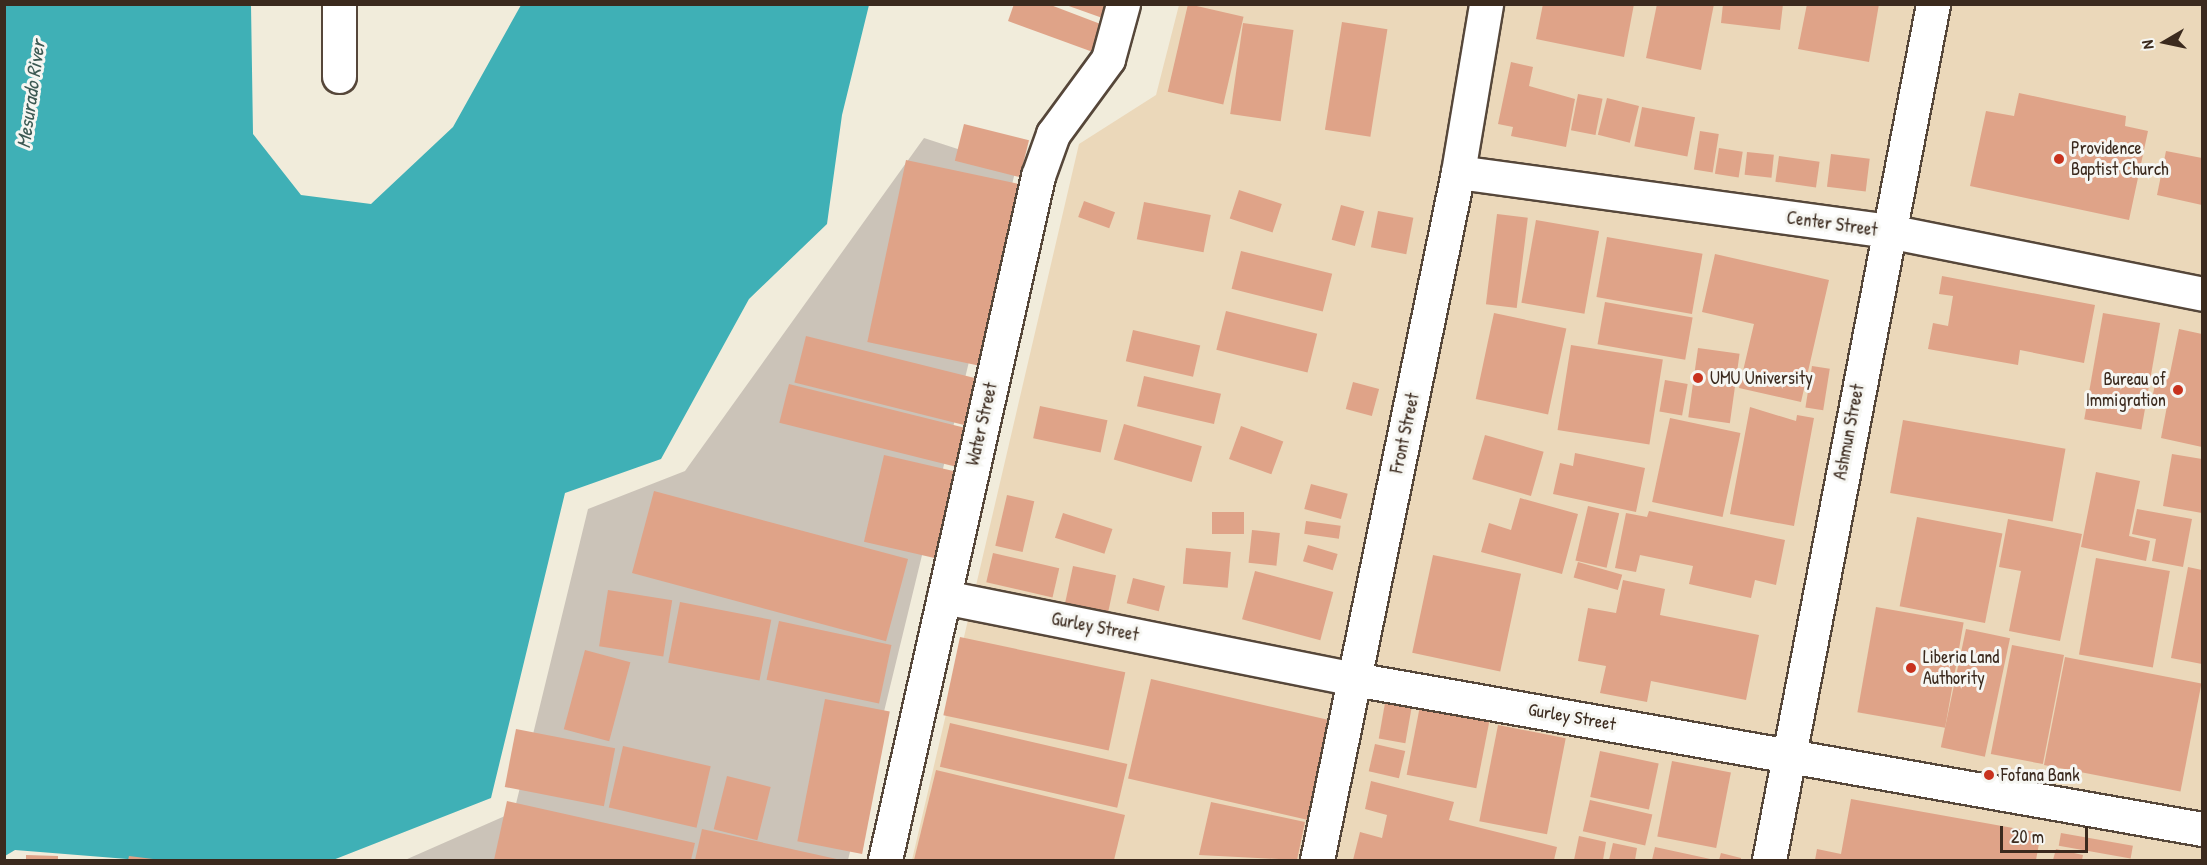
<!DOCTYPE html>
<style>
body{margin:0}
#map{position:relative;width:2207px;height:865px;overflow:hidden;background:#f1ecdb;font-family:"Patrick Hand",sans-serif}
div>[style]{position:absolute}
.built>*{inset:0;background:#ebd8ba}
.industrial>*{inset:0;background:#cbc3b8}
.water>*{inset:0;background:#3fb0b6}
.building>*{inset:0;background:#dfa388;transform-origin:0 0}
.roads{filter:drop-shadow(2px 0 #56473a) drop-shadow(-2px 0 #56473a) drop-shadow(0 2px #56473a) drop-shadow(0 -2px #56473a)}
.minor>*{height:33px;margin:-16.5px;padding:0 16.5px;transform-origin:16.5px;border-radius:16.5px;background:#fff}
.dots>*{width:16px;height:16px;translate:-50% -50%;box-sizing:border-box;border:3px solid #f6f6f2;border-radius:50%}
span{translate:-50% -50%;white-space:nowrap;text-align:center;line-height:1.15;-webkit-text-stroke:6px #f6f6f2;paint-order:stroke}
.poi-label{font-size:18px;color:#3b2a1e}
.left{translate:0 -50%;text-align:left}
.right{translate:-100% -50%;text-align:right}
.street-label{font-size:18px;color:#3b2a1e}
.water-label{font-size:20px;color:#3c5953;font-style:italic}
.frame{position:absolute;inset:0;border:6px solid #3b2a1e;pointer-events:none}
.north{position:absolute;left:2135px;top:12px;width:60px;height:60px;-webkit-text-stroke:4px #f6f6f2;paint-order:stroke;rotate:261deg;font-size:16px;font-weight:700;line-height:24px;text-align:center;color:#3b2a1e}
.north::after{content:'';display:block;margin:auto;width:21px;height:27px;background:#3b2a1e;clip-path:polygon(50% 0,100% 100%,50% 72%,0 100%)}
.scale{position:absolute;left:2000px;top:826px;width:88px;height:27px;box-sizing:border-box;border:3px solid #3b2a1e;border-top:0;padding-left:8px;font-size:18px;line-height:21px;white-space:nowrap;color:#3b2a1e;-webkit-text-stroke:4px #f6f6f2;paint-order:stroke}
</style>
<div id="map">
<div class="built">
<i style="clip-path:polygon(1179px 5px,2202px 5px,2202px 860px,912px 860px,1079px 144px,1156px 95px)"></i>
</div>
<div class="industrial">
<i style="clip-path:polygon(924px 138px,1016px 168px,848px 860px,405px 860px,514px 812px,588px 509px,685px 471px)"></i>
</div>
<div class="water">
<i style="clip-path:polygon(5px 5px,251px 5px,253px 134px,301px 195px,371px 204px,453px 127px,521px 5px,869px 5px,842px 115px,827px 224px,749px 299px,661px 459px,565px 493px,491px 798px,333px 860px,140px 860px,15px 850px,5px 856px)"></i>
</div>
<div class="building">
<i style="clip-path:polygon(1014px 4px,1048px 4px,1111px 28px,1101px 55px,1008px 21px)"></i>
<i style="left:1188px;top:4px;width:57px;height:90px;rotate:13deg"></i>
<i style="clip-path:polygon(1543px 4px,1634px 4px,1624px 57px,1536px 39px)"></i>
<i style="clip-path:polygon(1657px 4px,1714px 4px,1701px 70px,1646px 58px)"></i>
<i style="clip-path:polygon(1723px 4px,1783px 4px,1780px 30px,1721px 23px)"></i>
<i style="clip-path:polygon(1807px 4px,1879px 4px,1869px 62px,1798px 49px)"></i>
<i style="clip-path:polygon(1066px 5px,1113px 5px,1108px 20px)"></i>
<i style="left:1342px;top:22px;width:46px;height:109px;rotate:9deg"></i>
<i style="left:1243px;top:23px;width:51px;height:92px;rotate:8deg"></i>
<i style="clip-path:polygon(1511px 62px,1533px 67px,1529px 86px,1575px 99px,1566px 147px,1511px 136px,1513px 127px,1498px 124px)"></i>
<i style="clip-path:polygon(2019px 93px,2126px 116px,2125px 126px,2148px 131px,2129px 220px,1970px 186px,1986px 111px,2014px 116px)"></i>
<i style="left:1578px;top:94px;width:25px;height:37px;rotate:11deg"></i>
<i style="left:1607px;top:98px;width:33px;height:38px;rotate:14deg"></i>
<i style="left:1642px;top:107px;width:54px;height:40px;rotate:11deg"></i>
<i style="left:964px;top:124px;width:67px;height:38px;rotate:14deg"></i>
<i style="left:1700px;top:131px;width:19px;height:39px;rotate:9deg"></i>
<i style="left:1719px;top:148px;width:24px;height:26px;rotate:9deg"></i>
<i style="clip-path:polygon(2166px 151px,2202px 158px,2202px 205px,2157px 195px)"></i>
<i style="left:1747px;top:152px;width:27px;height:23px;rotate:6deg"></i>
<i style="left:1831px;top:154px;width:39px;height:33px;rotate:7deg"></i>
<i style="left:1779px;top:156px;width:41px;height:26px;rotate:8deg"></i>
<i style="left:906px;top:160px;width:117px;height:186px;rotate:12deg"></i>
<i style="left:1239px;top:190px;width:45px;height:30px;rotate:18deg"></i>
<i style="left:1084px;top:201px;width:33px;height:17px;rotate:20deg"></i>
<i style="left:1144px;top:202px;width:68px;height:38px;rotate:11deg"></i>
<i style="left:1341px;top:205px;width:24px;height:36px;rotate:15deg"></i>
<i style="left:1378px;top:211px;width:36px;height:37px;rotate:11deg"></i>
<i style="left:1497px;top:214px;width:31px;height:91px;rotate:7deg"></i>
<i style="left:1536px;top:220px;width:64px;height:84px;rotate:10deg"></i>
<i style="left:1607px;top:237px;width:97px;height:61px;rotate:10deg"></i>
<i style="left:1241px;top:251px;width:94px;height:39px;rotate:14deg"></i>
<i style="clip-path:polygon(1715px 254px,1829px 280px,1801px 402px,1739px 388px,1754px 324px,1702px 312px)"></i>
<i style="clip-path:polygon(1942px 276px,2095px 305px,2084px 363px,2020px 350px,2018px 365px,1928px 349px,1933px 323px,1948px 326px,1953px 296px,1939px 294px)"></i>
<i style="left:1605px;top:302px;width:89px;height:43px;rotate:10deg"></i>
<i style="left:1226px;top:311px;width:94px;height:40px;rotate:14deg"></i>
<i style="left:1494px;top:313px;width:74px;height:88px;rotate:12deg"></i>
<i style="left:2103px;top:313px;width:58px;height:108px;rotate:10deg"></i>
<i style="clip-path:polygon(2179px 329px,2202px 334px,2202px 447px,2161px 438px,2167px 406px,2151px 403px,2157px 375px,2169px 378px)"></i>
<i style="left:1133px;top:330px;width:69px;height:32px;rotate:13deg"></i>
<i style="left:806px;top:336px;width:179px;height:48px;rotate:14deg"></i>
<i style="left:1571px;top:345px;width:93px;height:86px;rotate:9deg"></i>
<i style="left:1698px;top:348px;width:42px;height:70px;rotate:8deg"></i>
<i style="left:1812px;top:366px;width:18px;height:42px;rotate:9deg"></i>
<i style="left:1144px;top:376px;width:79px;height:31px;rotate:13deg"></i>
<i style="left:1665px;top:380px;width:23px;height:32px;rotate:10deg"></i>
<i style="left:1353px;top:382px;width:27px;height:28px;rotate:15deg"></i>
<i style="left:789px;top:384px;width:183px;height:40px;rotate:14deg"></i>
<i style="left:1040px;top:406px;width:69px;height:33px;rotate:12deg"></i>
<i style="clip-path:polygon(1750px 407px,1796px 421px,1797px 415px,1814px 418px,1794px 526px,1730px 514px)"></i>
<i style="left:1670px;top:418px;width:72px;height:86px;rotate:12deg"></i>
<i style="left:1903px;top:420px;width:165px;height:74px;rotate:10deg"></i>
<i style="left:1124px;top:424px;width:81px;height:37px;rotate:16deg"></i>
<i style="left:1241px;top:426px;width:45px;height:35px;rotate:20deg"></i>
<i style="left:1485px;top:435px;width:61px;height:46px;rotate:16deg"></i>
<i style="clip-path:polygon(1575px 453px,1645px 468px,1636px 512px,1553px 494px,1560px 463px,1573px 466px)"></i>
<i style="clip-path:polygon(2172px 454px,2202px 459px,2202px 513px,2163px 506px)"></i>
<i style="left:884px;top:455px;width:79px;height:89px;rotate:13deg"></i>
<i style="clip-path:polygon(2096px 472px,2140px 481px,2129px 536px,2150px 541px,2146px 561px,2081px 547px)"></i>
<i style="left:1311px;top:484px;width:38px;height:26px;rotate:15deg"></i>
<i style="left:654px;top:491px;width:263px;height:85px;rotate:15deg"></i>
<i style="left:1007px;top:495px;width:28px;height:52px;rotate:13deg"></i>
<i style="clip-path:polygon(1520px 498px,1578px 514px,1562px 574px,1481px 552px,1489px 523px,1511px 530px)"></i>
<i style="left:1588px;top:506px;width:32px;height:56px;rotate:13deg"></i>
<i style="clip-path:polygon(2137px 509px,2192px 519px,2183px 567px,2152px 561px,2156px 539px,2132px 534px)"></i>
<i style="clip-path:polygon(1649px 511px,1785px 540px,1776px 585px,1755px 580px,1751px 598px,1689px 584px,1693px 566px,1640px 555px,1636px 572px,1615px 568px,1626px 513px,1647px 517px)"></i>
<i style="left:1212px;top:512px;width:32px;height:22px"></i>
<i style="left:1063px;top:513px;width:52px;height:26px;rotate:18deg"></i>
<i style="left:1917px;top:517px;width:87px;height:91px;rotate:11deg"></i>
<i style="clip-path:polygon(2008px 519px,2082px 534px,2060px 641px,2009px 631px,2021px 571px,1999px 567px)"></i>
<i style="left:1306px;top:521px;width:35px;height:13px;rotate:8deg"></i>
<i style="left:1252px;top:530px;width:28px;height:33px;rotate:6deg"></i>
<i style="left:1308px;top:545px;width:31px;height:17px;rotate:17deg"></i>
<i style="left:1186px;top:548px;width:45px;height:36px;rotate:5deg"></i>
<i style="left:993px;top:553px;width:68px;height:30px;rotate:13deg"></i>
<i style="left:1433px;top:555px;width:90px;height:100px;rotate:12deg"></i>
<i style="left:2096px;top:558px;width:75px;height:98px;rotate:10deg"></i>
<i style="left:1578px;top:562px;width:46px;height:16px;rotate:16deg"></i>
<i style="left:1073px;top:566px;width:44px;height:41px;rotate:12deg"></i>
<i style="clip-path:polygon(2188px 567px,2202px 570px,2202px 664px,2171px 658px)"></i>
<i style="left:1255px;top:571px;width:81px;height:50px;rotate:15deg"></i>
<i style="left:1133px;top:578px;width:33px;height:26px;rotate:14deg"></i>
<i style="clip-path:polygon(1623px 580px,1665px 589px,1660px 615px,1759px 635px,1746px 700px,1651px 681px,1647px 702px,1600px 693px,1606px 666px,1578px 661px,1588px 608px,1616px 613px)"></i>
<i style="left:608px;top:590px;width:65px;height:57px;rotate:9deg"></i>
<i style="left:680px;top:602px;width:93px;height:62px;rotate:11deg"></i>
<i style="left:1876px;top:607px;width:89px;height:107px;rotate:10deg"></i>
<i style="left:779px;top:621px;width:115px;height:60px;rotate:12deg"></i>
<i style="left:1966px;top:629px;width:45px;height:121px;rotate:12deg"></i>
<i style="left:960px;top:637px;width:169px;height:80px;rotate:12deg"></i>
<i style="left:2012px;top:645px;width:53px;height:111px;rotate:11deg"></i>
<i style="left:585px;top:650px;width:47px;height:82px;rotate:15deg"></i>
<i style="left:2065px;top:657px;width:139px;height:110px;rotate:11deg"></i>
<i style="left:1151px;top:679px;width:196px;height:102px;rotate:13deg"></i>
<i style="left:825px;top:699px;width:66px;height:145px;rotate:11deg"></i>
<i style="left:1385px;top:703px;width:27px;height:36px;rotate:10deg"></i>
<i style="left:1420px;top:706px;width:71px;height:70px;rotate:11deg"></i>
<i style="left:950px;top:723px;width:182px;height:45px;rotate:13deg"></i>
<i style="left:1498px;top:725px;width:69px;height:98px;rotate:11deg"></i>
<i style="left:516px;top:729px;width:101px;height:59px;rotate:11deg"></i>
<i style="left:1375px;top:744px;width:31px;height:28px;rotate:13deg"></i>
<i style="left:623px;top:746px;width:90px;height:63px;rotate:13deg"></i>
<i style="left:1600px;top:751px;width:60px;height:47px;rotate:12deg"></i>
<i style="left:1672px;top:761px;width:60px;height:77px;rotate:11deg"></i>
<i style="clip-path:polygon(936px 770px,1125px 815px,1114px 860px,914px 860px)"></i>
<i style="left:727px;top:776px;width:45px;height:55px;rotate:14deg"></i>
<i style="clip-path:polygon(1371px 781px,1454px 802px,1449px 820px,1557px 847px,1554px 860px,1353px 860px,1360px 832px,1382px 838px,1387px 815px,1365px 809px)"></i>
<i style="clip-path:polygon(1851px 799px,2041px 833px,2036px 860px,1815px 860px,1817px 849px,1841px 854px)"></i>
<i style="left:1590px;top:800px;width:64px;height:32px;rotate:13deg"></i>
<i style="clip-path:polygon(507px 801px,695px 843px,691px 860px,494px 860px)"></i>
<i style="clip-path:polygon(1211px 802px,1305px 822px,1297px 860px,1199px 855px)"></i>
<i style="clip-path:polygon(702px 829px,841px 860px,695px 860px)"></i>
<i style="left:2061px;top:833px;width:73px;height:13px;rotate:10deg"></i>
<i style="clip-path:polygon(1579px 836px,1606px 842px,1603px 860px,1574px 860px)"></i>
<i style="clip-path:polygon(1613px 843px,1637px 848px,1635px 860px,1609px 860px)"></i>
<i style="clip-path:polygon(1655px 847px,1715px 860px,1652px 860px)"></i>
<i style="clip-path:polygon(2056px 849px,2083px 855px,2082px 860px,2053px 860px)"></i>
<i style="clip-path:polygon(1721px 853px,1741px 858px,1741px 860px,1719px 860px)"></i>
<i style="clip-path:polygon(26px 855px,58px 856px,58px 860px,26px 860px)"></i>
<i style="clip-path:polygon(129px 856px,153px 859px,153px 860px,128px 860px)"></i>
</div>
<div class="roads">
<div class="minor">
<i style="left:339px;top:76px;width:72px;rotate:-90deg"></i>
<i style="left:1458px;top:172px;width:434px;rotate:7.8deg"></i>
<i style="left:1888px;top:231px;width:320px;rotate:11.3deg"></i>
<i style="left:944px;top:597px;width:418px;rotate:11.3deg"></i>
<i style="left:1354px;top:679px;width:861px;rotate:10.03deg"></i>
<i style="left:885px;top:860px;width:701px;rotate:-77.39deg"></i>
<i style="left:1038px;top:176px;width:45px;rotate:-70.3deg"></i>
<i style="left:1053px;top:134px;width:93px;rotate:-53.7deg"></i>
<i style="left:1108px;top:59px;width:57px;rotate:-74.7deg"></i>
<i style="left:1317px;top:860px;width:702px;rotate:-78.42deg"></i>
<i style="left:1458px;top:172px;width:170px;rotate:-80.5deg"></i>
<i style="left:1769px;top:860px;width:872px;rotate:-79.15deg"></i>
</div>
</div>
<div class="dots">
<i style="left:2059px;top:159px;background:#c8321e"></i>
<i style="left:1698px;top:378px;background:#c8321e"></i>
<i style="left:2178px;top:390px;background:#c8321e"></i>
<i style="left:1911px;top:668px;background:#c8321e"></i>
<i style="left:1989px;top:775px;background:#c8321e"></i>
</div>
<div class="poi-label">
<span class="left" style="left:2071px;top:159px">Providence<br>Baptist Church</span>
<span class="left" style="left:1710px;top:378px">UMU University</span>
<span class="right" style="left:2166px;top:390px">Bureau of<br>Immigration</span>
<span class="left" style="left:1923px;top:668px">Liberia Land<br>Authority</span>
<span class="left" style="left:2001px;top:775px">Fofana Bank</span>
</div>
<div class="street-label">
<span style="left:1832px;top:224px;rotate:8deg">Center Street</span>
<span style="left:982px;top:424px;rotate:-77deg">Water Street</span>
<span style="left:1849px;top:432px;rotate:-79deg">Ashmun Street</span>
<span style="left:1405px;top:433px;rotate:-78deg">Front Street</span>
<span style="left:1095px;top:627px;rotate:11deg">Gurley Street</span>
<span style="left:1572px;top:717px;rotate:10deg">Gurley Street</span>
</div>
<div class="water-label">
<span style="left:30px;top:94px;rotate:-82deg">Mesurado River</span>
</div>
<div class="frame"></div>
<div class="north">N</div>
<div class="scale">20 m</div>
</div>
